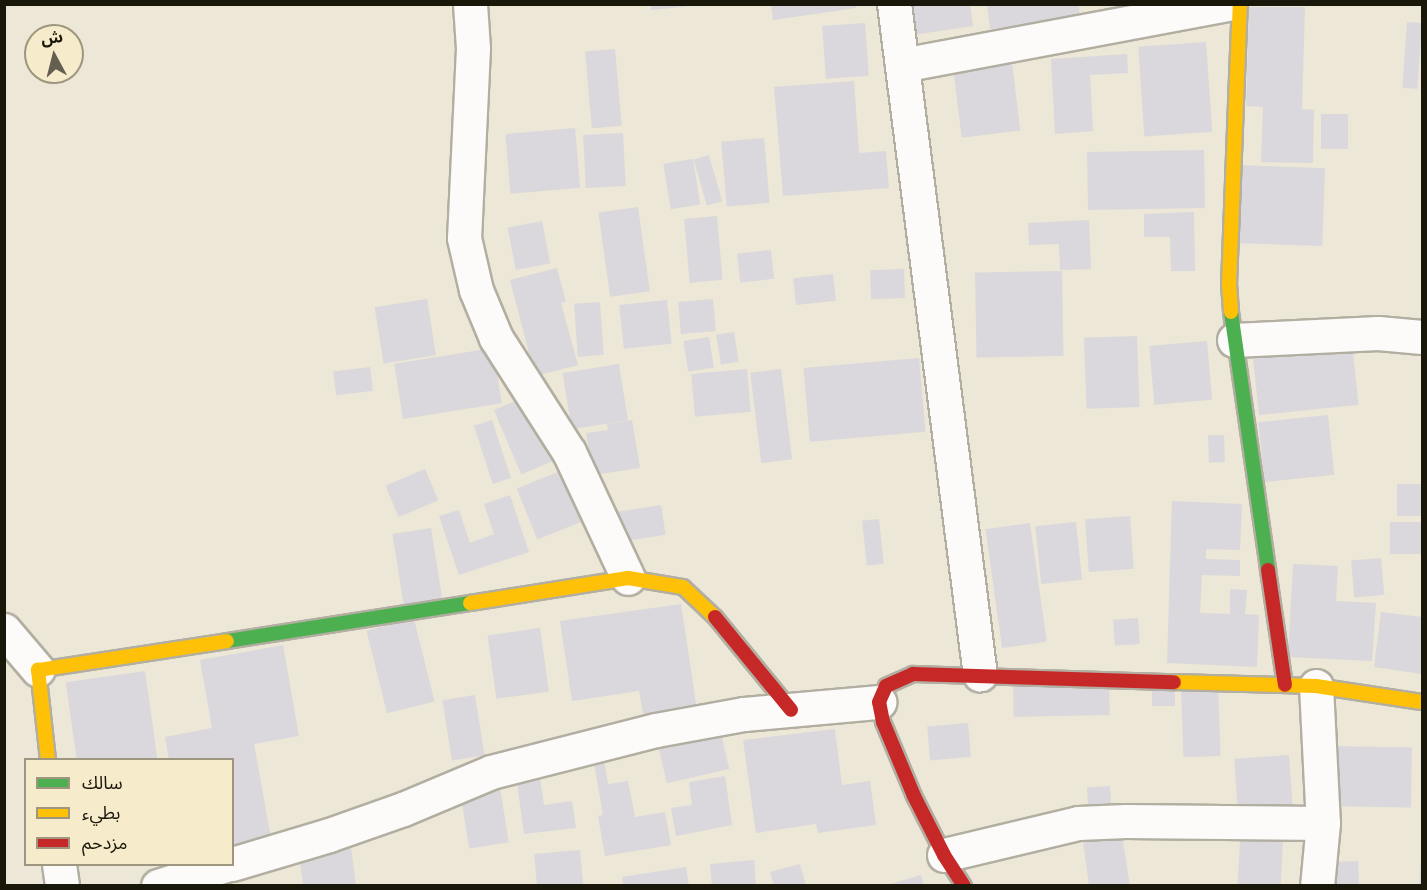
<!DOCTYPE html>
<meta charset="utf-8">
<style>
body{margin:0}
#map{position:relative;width:1427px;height:890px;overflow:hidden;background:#ece7d6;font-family:Cabin,"Noto Sans Arabic",sans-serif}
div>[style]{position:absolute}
.building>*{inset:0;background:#dad8dc;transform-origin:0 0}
.roads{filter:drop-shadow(2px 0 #b2aea1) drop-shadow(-2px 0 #b2aea1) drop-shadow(0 2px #b2aea1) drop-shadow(0 -2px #b2aea1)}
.street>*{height:33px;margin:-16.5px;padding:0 16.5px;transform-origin:16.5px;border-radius:16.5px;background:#fcfbf9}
.fast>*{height:14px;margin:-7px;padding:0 7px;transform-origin:7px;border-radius:7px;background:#4caf50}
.slow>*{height:14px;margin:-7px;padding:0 7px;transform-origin:7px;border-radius:7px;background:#ffc107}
.jam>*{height:14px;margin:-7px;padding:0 7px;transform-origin:7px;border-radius:7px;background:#c62828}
span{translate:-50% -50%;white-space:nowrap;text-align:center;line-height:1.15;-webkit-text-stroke:4.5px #f6eccc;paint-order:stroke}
.frame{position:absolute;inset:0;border:6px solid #19160a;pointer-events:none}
.legend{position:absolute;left:24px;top:758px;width:210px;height:108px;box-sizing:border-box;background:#f6eccc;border:2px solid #9e967e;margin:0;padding:8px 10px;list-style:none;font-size:18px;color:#19160a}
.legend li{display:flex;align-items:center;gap:12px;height:30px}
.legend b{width:30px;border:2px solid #9e967e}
.north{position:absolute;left:24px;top:24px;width:60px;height:60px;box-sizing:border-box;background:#f6eccc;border:2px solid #9e967e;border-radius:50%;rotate:353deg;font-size:16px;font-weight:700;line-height:24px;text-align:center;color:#19160a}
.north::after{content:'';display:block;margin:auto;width:21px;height:27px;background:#635f51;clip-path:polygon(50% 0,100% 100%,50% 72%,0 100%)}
</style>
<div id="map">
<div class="building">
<i style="clip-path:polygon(651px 4px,692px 4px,692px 6px,651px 10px)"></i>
<i style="clip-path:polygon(771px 4px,855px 4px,856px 8px,773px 20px)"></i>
<i style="clip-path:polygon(908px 4px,970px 4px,973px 26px,913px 35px)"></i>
<i style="clip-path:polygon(987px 4px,1079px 4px,1080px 20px,990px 29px)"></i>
<i style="clip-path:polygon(1249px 7px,1305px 7px,1302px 109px,1314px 110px,1313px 163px,1261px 162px,1263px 107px,1246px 106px)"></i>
<i style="left:1407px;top:22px;width:15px;height:66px;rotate:4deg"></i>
<i style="left:865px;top:23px;width:53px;height:43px;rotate:86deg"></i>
<i style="left:1206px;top:42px;width:90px;height:68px;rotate:86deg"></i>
<i style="left:615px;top:49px;width:77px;height:30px;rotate:85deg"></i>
<i style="clip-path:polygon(1127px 54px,1128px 73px,1090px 75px,1093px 131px,1055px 134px,1051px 59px)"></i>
<i style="left:1012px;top:63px;width:68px;height:59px;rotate:83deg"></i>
<i style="clip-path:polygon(854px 81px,859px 153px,886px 151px,889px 188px,783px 196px,774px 87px)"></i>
<i style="left:1348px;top:114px;width:35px;height:27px;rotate:90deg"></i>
<i style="left:575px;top:128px;width:60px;height:70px;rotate:85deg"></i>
<i style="left:623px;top:133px;width:53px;height:40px;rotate:87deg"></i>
<i style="left:764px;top:138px;width:65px;height:43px;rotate:85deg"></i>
<i style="left:1204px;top:150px;width:58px;height:117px;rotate:89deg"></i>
<i style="left:709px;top:155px;width:48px;height:16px;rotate:74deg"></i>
<i style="left:693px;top:159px;width:46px;height:30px;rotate:81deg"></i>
<i style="left:1235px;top:165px;width:90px;height:78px;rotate:2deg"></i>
<i style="left:638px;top:207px;width:85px;height:40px;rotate:82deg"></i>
<i style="clip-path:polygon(1194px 212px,1195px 271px,1171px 271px,1170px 237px,1144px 237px,1144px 214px)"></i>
<i style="left:717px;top:216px;width:64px;height:33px;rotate:85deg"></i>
<i style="clip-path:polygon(1089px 220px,1091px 269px,1060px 270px,1059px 244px,1029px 245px,1028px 223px)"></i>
<i style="left:542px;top:221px;width:43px;height:35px;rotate:79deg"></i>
<i style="left:771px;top:250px;width:29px;height:34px;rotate:84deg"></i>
<i style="clip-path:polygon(557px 268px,566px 302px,561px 303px,578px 365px,535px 376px,510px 280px)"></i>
<i style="left:904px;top:269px;width:29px;height:34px;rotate:88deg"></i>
<i style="left:1062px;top:271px;width:85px;height:87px;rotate:89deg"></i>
<i style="left:833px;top:274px;width:27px;height:40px;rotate:84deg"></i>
<i style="left:427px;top:299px;width:57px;height:53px;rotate:81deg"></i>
<i style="left:713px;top:299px;width:32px;height:35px;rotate:85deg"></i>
<i style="left:667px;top:300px;width:44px;height:48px;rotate:84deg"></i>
<i style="left:600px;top:302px;width:53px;height:26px;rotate:86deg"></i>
<i style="left:734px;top:332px;width:30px;height:18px;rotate:81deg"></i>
<i style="left:1137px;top:336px;width:71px;height:53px;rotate:88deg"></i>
<i style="left:709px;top:337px;width:31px;height:26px;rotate:81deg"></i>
<i style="left:1207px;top:341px;width:59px;height:58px;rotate:85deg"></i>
<i style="left:1352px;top:343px;width:62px;height:100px;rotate:84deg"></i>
<i style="left:493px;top:348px;width:56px;height:100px;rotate:81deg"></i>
<i style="left:919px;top:358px;width:74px;height:116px;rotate:85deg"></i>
<i style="left:619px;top:364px;width:57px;height:57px;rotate:81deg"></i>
<i style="left:370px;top:367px;width:24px;height:37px;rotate:83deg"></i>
<i style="left:747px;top:369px;width:43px;height:56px;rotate:85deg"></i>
<i style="left:781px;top:369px;width:91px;height:31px;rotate:83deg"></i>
<i style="left:527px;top:396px;width:70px;height:36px;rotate:67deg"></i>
<i style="left:1328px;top:415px;width:60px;height:70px;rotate:84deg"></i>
<i style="left:492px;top:420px;width:61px;height:19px;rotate:72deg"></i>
<i style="clip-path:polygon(632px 420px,640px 468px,593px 475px,586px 433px,608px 430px,607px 424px)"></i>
<i style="left:1224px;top:435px;width:27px;height:16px;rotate:88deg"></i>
<i style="left:425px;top:469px;width:34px;height:43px;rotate:67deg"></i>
<i style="left:565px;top:469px;width:55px;height:52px;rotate:68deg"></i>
<i style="left:1422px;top:484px;width:32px;height:25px;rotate:90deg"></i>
<i style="clip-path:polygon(510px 495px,529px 552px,459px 575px,439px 516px,459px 510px,470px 543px,494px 534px,484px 504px)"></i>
<i style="clip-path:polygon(1172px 501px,1242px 504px,1240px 550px,1206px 549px,1206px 559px,1240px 560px,1240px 576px,1202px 575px,1200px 613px,1230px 614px,1230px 589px,1247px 590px,1245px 614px,1259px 615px,1257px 667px,1167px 663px)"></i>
<i style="left:661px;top:505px;width:30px;height:50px;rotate:81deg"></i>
<i style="left:1130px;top:516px;width:53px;height:45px;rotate:86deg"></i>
<i style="left:879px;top:519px;width:45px;height:17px;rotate:84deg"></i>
<i style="left:1076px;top:522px;width:58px;height:41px;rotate:84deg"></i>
<i style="left:1422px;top:522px;width:32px;height:32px;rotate:90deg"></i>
<i style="left:1030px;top:523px;width:120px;height:45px;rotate:82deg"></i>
<i style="left:431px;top:528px;width:74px;height:39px;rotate:81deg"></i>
<i style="left:1381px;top:558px;width:37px;height:30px;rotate:85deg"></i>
<i style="clip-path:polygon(1293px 564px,1338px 566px,1336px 601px,1376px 603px,1372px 661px,1288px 657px)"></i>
<i style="clip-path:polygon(681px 604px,697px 710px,644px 718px,639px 691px,572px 701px,560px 621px)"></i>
<i style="clip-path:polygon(1381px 612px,1422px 617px,1422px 674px,1374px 667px)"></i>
<i style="left:1138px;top:618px;width:26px;height:25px;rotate:86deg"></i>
<i style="left:414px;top:619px;width:85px;height:49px;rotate:76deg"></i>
<i style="left:540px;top:628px;width:64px;height:53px;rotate:82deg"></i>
<i style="clip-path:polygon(283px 645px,299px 736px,254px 744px,272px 844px,232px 851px,232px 760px,169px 760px,165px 737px,212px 728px,200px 660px)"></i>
<i style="left:145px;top:671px;width:90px;height:80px;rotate:82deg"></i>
<i style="left:1109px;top:674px;width:41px;height:96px;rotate:89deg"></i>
<i style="left:1152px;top:683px;width:23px;height:23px"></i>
<i style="left:1218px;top:686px;width:70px;height:37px;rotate:88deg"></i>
<i style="left:475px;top:695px;width:61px;height:33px;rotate:81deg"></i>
<i style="left:968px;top:723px;width:34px;height:41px;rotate:85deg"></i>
<i style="left:720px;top:729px;width:41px;height:64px;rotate:77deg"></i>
<i style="clip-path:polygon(835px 729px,842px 785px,870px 781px,876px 825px,818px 833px,816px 824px,756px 833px,743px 740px)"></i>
<i style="left:1330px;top:746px;width:82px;height:60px;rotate:1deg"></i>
<i style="left:1289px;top:755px;width:60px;height:55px;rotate:86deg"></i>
<i style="clip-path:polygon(604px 761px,608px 784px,628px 781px,635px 817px,665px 812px,671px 845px,605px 856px,598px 816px,603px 815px,594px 763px)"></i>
<i style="clip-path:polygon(539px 771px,544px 805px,572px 801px,576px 828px,524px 834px,516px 775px)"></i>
<i style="clip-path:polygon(725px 776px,732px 825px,676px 836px,671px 808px,692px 805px,689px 782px)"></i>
<i style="left:499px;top:781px;width:62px;height:40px;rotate:81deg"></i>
<i style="left:1110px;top:786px;width:33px;height:23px;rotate:87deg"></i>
<i style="clip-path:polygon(1122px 835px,1130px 886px,1089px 886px,1083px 841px)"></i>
<i style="left:1240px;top:840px;width:43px;height:46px;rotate:3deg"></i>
<i style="clip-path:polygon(351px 846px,356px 886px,303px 886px,299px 854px)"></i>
<i style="left:580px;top:850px;width:36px;height:46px;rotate:85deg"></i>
<i style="clip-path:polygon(1421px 859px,1422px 859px,1422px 886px,1419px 886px)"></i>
<i style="clip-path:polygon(754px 860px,756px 886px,712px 886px,710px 864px)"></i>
<i style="left:1358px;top:861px;width:25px;height:32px;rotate:88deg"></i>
<i style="clip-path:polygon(800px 864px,806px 886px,774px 886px,770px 872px)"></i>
<i style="clip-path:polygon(686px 867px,689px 886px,623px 886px,622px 877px)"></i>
<i style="clip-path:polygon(921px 875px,924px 886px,887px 886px,887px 885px)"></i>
</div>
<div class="roads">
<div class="street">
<i style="left:470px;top:4px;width:44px;rotate:86.1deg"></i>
<i style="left:473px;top:48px;width:190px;rotate:92.7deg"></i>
<i style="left:464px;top:238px;width:53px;rotate:77deg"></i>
<i style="left:476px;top:290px;width:52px;rotate:67.4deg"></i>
<i style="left:496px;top:338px;width:135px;rotate:57.4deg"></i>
<i style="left:569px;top:452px;width:139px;rotate:64.9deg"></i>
<i style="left:894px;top:4px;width:676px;rotate:82.7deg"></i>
<i style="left:902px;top:65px;width:332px;rotate:-10.6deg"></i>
<i style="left:1234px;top:340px;width:144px;rotate:-2.8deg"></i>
<i style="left:1378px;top:333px;width:44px;rotate:5.2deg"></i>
<i style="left:4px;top:630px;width:52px;rotate:49.6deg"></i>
<i style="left:1316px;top:686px;width:137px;rotate:87.1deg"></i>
<i style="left:1323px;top:823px;width:63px;rotate:95.4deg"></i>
<i style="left:944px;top:855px;width:138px;rotate:-13.4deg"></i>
<i style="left:1078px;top:823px;width:48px;rotate:-2.4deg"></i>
<i style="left:1126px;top:821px;width:197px;rotate:0.6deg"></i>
<i style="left:59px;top:864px;width:22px;rotate:82deg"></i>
<i style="left:232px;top:864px;width:101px;rotate:-16.6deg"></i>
<i style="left:329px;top:835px;width:78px;rotate:-19.4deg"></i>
<i style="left:403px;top:809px;width:95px;rotate:-22.8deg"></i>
<i style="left:491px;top:772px;width:170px;rotate:-14.3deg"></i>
<i style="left:656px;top:730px;width:89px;rotate:-10.3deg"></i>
<i style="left:744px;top:714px;width:136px;rotate:-5.1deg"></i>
<i style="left:158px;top:886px;width:74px;rotate:-17.2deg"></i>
</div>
<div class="fast">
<i style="left:1231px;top:312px;width:261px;rotate:81.8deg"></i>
<i style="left:227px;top:641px;width:246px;rotate:-8.9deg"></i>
</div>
<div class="slow">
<i style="left:1231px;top:312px;width:27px;rotate:-94deg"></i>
<i style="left:1229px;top:285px;width:281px;rotate:-87.8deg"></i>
<i style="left:470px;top:603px;width:160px;rotate:-9deg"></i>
<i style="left:628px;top:578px;width:56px;rotate:9.3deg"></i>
<i style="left:683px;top:587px;width:44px;rotate:43.2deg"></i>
<i style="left:1174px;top:682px;width:142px;rotate:1.6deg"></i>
<i style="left:1316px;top:686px;width:107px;rotate:8.6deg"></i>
<i style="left:48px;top:760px;width:91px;rotate:-96.3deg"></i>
<i style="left:38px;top:670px;width:191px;rotate:-8.7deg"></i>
</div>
<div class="jam">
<i style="left:1268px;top:570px;width:116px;rotate:81.6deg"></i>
<i style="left:715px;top:617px;width:120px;rotate:50.7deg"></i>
<i style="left:964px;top:886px;width:37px;rotate:-123deg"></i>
<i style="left:944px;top:855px;width:66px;rotate:-117deg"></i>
<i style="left:914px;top:796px;width:80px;rotate:-112.7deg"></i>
<i style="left:883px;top:722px;width:20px;rotate:-101deg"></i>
<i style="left:879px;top:702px;width:17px;rotate:-66deg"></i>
<i style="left:886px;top:686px;width:30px;rotate:-24deg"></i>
<i style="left:913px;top:674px;width:261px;rotate:1.8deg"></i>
</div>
</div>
<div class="frame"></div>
<ul class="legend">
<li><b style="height:8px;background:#4caf50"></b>سالك</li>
<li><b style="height:8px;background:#ffc107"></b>بطيء</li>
<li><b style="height:8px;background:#c62828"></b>مزدحم</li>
</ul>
<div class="north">ش</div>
</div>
